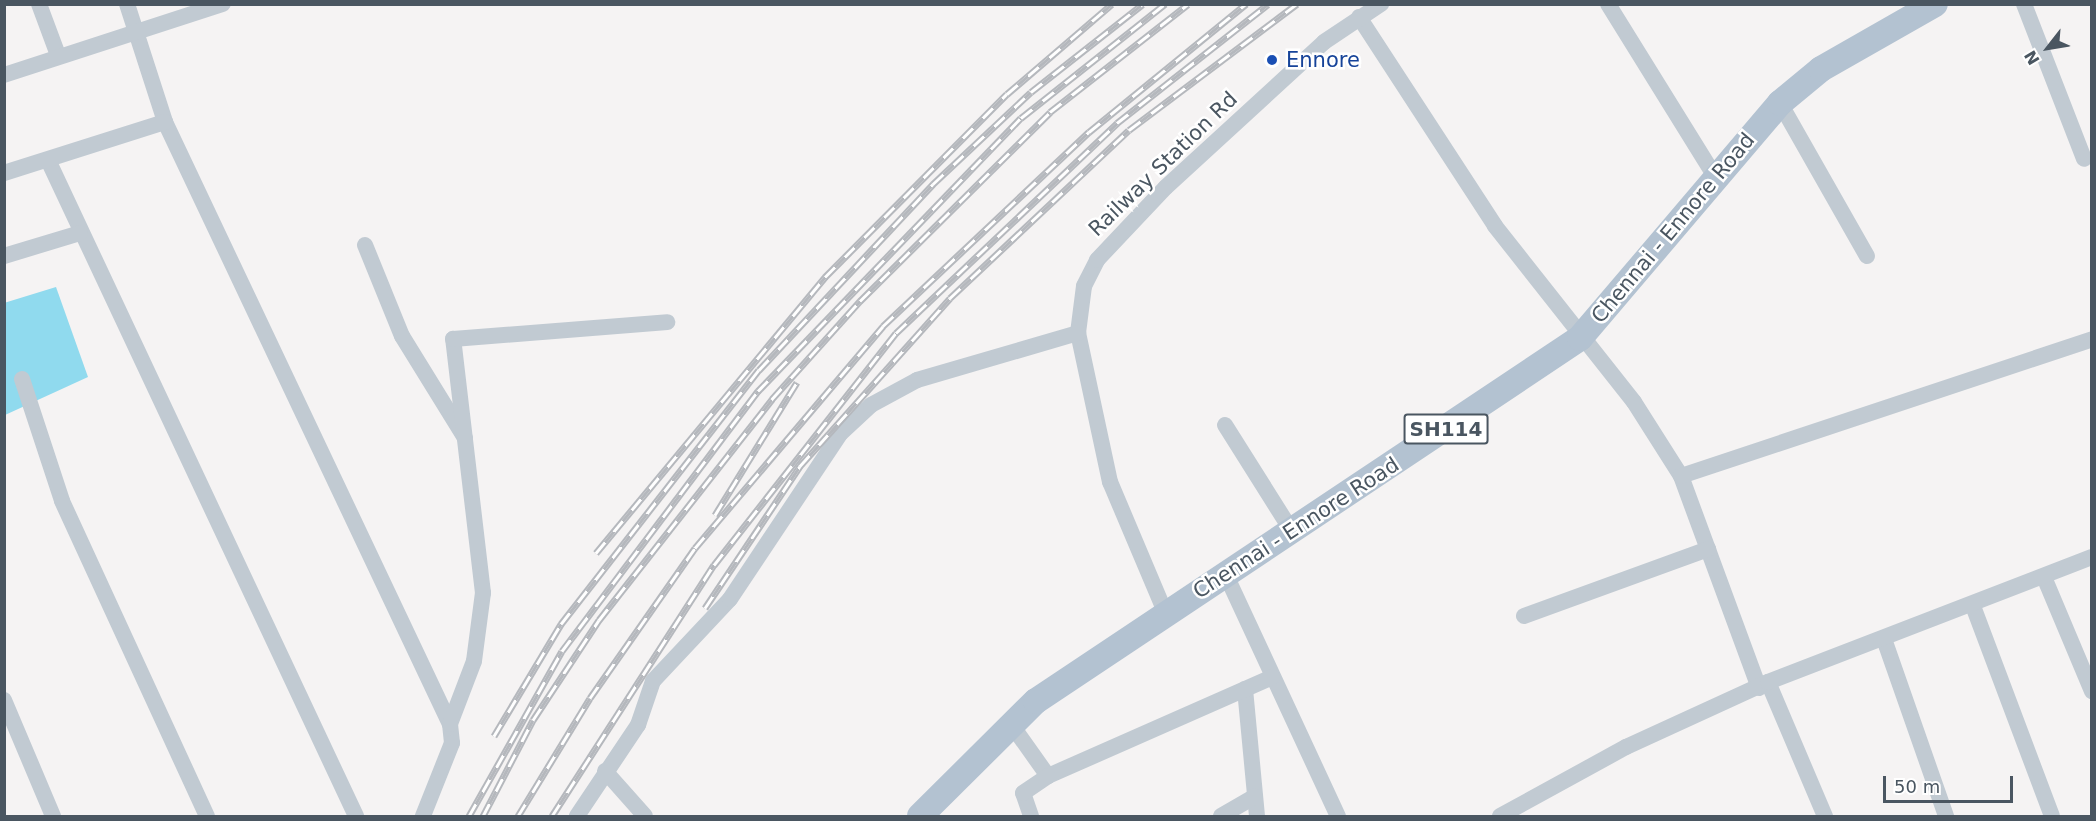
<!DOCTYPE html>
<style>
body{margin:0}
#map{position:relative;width:2096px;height:821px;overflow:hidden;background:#f5f3f3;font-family:"DejaVu Sans",sans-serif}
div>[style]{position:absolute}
.water>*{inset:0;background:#90daee}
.minor>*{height:16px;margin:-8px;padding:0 8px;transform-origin:8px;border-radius:8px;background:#c1cad2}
.primary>*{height:26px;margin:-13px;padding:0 13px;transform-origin:13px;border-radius:13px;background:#b3c2d1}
.rail>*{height:7px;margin-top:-3.5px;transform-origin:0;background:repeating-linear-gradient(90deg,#fff 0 14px,#b5b8bd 0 28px);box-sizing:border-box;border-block:2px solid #b5b8bd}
.dots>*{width:16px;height:16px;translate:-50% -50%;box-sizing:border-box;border:3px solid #fff;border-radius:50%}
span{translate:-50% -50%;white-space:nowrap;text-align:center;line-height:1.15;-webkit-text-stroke:5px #fff;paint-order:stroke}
.shield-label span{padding:2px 4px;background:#fff;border:2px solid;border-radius:4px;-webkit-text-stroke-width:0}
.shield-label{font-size:20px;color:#4a5661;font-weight:700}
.transit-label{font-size:21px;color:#164399}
.left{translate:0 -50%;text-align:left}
.street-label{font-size:21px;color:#4a5661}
.frame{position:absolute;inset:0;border:6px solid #4a5661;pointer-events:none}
.north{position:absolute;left:2018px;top:18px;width:60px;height:60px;-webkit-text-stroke:4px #fff;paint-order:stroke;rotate:239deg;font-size:16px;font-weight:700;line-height:24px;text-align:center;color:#4a5661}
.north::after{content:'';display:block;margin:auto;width:21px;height:27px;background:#4a5661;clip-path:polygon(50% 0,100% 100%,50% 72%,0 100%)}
.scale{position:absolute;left:1883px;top:776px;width:130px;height:27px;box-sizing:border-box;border:3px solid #4a5661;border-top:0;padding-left:8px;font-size:18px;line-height:21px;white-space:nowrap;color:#4a5661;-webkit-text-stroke:4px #fff;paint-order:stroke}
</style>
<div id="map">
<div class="water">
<i style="clip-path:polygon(56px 287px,88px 377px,5px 415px,4px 303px)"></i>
</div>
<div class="minor">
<i style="left:39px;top:4px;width:54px;rotate:69.6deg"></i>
<i style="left:127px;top:4px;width:124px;rotate:72.1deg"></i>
<i style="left:165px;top:122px;width:666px;rotate:64.67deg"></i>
<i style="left:450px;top:724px;width:19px;rotate:84deg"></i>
<i style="left:452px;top:743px;width:79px;rotate:111.7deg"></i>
<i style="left:1608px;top:4px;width:201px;rotate:58.2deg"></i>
<i style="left:2024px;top:4px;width:166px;rotate:68.8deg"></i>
<i style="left:1359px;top:17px;width:249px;rotate:56.9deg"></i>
<i style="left:1495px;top:226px;width:224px;rotate:51.7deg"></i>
<i style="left:1634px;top:402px;width:88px;rotate:57.6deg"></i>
<i style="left:1681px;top:476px;width:226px;rotate:69.8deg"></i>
<i style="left:4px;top:75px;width:230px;rotate:-18deg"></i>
<i style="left:1780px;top:103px;width:176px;rotate:60.4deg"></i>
<i style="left:48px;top:160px;width:725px;rotate:64.85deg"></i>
<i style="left:4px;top:173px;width:169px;rotate:-17.6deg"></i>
<i style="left:365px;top:245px;width:98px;rotate:67.9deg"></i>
<i style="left:402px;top:336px;width:120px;rotate:58.3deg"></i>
<i style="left:4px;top:256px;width:79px;rotate:-16.8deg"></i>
<i style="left:22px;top:379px;width:128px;rotate:71.8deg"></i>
<i style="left:62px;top:501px;width:347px;rotate:65.3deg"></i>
<i style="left:1225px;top:425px;width:128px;rotate:57.8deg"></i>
<i style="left:1681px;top:476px;width:433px;rotate:-18.4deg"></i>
<i style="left:1226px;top:575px;width:266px;rotate:65.1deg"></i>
<i style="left:2044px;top:577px;width:124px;rotate:67.2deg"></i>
<i style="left:1973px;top:606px;width:224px;rotate:69.4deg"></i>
<i style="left:1165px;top:612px;width:141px;rotate:-112.9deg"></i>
<i style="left:1110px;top:482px;width:152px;rotate:-102.1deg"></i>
<i style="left:1078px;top:333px;width:47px;rotate:-82.7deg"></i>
<i style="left:1084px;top:286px;width:29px;rotate:-63deg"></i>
<i style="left:1097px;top:260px;width:100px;rotate:-46.6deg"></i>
<i style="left:1166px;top:187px;width:214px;rotate:-42.5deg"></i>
<i style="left:1324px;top:42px;width:69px;rotate:-33.7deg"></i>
<i style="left:1524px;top:616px;width:196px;rotate:-20deg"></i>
<i style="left:1884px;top:639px;width:188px;rotate:70.7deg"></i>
<i style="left:1768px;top:682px;width:146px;rotate:67deg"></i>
<i style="left:1245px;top:689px;width:128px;rotate:84.6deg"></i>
<i style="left:4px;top:700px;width:126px;rotate:67.1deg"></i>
<i style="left:450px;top:724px;width:67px;rotate:-69.1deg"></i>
<i style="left:474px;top:661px;width:69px;rotate:-82.5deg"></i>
<i style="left:483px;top:593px;width:256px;rotate:-96.7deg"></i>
<i style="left:453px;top:339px;width:215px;rotate:-4.5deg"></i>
<i style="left:1011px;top:724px;width:64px;rotate:54.6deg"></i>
<i style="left:1048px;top:776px;width:245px;rotate:-23.8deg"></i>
<i style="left:605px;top:771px;width:60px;rotate:48.4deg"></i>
<i style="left:577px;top:816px;width:110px;rotate:-56.2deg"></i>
<i style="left:638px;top:725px;width:46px;rotate:-71.2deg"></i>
<i style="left:653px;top:681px;width:112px;rotate:-46.8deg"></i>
<i style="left:730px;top:599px;width:198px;rotate:-56.3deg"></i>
<i style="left:840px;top:434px;width:42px;rotate:-43.1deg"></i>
<i style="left:871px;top:405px;width:52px;rotate:-28.5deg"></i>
<i style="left:917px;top:380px;width:168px;rotate:-16.3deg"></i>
<i style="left:1031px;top:816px;width:24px;rotate:-109deg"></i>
<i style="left:1023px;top:793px;width:30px;rotate:-34deg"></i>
<i style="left:1221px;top:816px;width:39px;rotate:-30deg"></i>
<i style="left:1500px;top:816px;width:144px;rotate:-28.7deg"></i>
<i style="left:1626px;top:747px;width:156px;rotate:-24.6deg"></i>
<i style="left:1768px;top:682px;width:347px;rotate:-21.1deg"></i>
</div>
<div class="primary">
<i style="left:920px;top:816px;width:163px;rotate:-44.8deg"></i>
<i style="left:1036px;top:701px;width:654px;rotate:-33.71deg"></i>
<i style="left:1580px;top:338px;width:309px;rotate:-49.6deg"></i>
<i style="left:1780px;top:103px;width:53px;rotate:-39.7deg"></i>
<i style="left:1821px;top:69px;width:131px;rotate:-29.7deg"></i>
</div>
<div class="rail">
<i style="left:715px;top:515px;width:156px;rotate:-58.3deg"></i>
<i style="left:596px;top:553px;width:359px;rotate:-50.3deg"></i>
<i style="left:825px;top:277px;width:258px;rotate:-45.2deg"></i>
<i style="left:1007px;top:94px;width:138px;rotate:-40.6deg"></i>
<i style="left:705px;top:608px;width:171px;rotate:-56.2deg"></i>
<i style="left:800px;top:466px;width:225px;rotate:-48.2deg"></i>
<i style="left:950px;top:298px;width:245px;rotate:-43.2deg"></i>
<i style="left:1129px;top:130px;width:210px;rotate:-36.9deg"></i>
<i style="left:494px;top:736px;width:131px;rotate:-59.1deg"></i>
<i style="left:561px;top:624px;width:322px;rotate:-52.1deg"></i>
<i style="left:759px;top:370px;width:255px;rotate:-46.9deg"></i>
<i style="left:933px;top:184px;width:134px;rotate:-43.2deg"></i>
<i style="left:1031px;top:92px;width:142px;rotate:-38.2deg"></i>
<i style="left:469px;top:816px;width:189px;rotate:-60.6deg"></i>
<i style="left:562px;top:651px;width:326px;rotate:-53deg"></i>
<i style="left:758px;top:391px;width:379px;rotate:-46.1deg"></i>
<i style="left:1021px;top:118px;width:184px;rotate:-38.4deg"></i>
<i style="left:483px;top:816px;width:108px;rotate:-62.5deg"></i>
<i style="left:533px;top:720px;width:120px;rotate:-56.6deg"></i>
<i style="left:599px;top:620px;width:281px;rotate:-51.9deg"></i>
<i style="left:772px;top:399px;width:132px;rotate:-48.1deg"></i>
<i style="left:860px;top:301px;width:268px;rotate:-44.8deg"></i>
<i style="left:1050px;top:112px;width:175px;rotate:-38deg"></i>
<i style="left:518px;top:816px;width:138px;rotate:-58.6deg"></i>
<i style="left:590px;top:698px;width:183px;rotate:-55deg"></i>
<i style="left:695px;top:548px;width:291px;rotate:-49.7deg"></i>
<i style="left:883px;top:326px;width:283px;rotate:-43.3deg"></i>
<i style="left:1089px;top:132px;width:203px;rotate:-39.2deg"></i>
<i style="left:552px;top:816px;width:299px;rotate:-57.2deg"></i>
<i style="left:714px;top:565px;width:295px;rotate:-51.9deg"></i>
<i style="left:896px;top:333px;width:305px;rotate:-43.5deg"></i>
<i style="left:1117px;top:123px;width:192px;rotate:-38.2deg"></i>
</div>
<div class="dots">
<i style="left:1272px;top:60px;background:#1a4fb4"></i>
</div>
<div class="shield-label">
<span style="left:1446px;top:429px">SH114</span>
</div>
<div class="transit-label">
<span class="left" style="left:1286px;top:60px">Ennore</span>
</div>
<div class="street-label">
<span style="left:1163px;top:164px;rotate:-44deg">Railway Station Rd</span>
<span style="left:1673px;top:228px;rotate:-50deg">Chennai - Ennore Road</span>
<span style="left:1296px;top:528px;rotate:-33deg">Chennai - Ennore Road</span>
</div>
<div class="frame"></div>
<div class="north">N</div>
<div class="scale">50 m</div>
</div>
